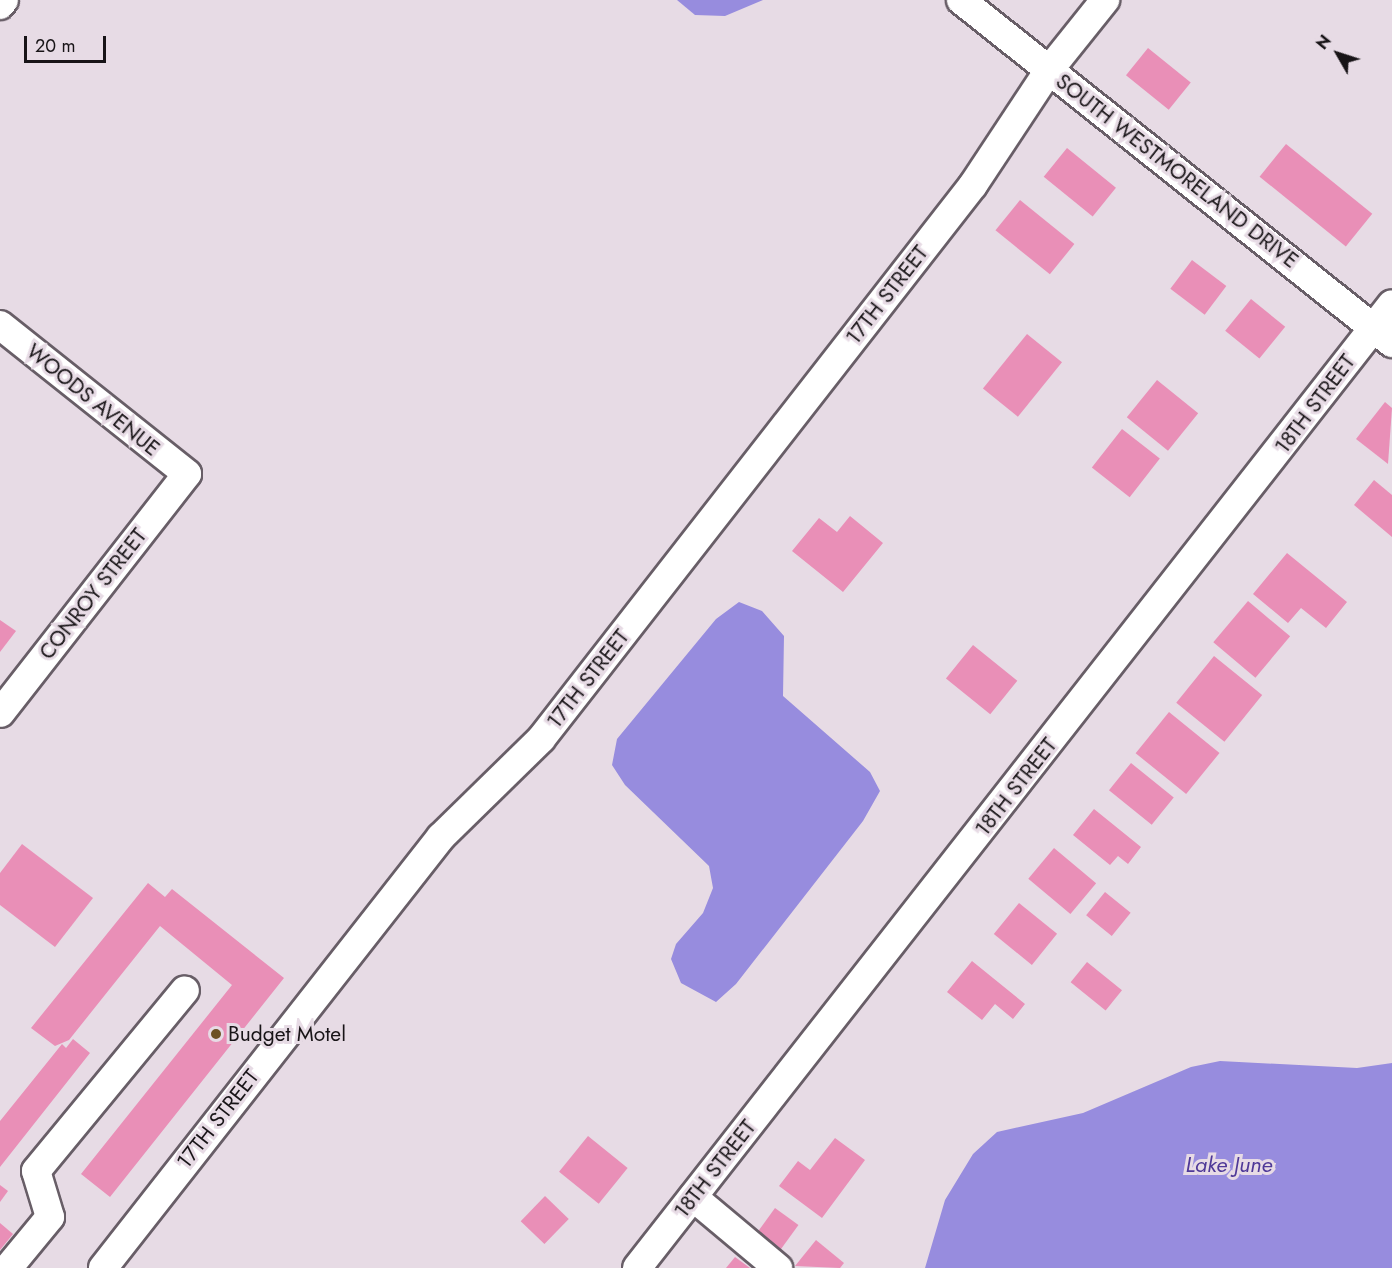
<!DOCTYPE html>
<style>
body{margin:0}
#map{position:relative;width:1392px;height:1268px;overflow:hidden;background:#e7dbe5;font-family:Jost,sans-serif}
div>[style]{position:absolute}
.water>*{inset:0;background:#978cde}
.building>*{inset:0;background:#e98fb7;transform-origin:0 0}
.roads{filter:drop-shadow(2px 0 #685e67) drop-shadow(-2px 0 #685e67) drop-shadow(0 2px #685e67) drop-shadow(0 -2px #685e67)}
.minor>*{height:28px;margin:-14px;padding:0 14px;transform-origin:14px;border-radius:14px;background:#fff}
.dots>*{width:16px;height:16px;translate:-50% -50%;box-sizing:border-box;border:3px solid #e7dbe5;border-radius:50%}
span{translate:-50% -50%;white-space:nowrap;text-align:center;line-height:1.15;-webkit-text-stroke:6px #e7dbe5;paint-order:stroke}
.street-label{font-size:21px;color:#181417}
.poi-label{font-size:21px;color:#181417}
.left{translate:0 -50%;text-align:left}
.water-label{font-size:22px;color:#4f3998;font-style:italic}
.north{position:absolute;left:1308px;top:24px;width:60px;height:60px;-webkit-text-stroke:4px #e7dbe5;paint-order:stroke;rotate:309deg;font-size:16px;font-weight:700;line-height:24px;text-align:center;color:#181417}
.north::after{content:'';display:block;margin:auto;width:21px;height:27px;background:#181417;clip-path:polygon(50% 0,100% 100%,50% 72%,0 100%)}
.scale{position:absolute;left:24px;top:36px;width:82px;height:27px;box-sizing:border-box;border:3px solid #181417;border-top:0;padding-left:8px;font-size:18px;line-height:21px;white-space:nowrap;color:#181417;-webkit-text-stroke:4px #e7dbe5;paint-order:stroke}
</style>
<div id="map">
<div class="water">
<i style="clip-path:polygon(677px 0,763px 0,725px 16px,695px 15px)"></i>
<i style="clip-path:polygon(739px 602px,762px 611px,784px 636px,783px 696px,870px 772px,880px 791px,863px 821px,736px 984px,716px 1002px,681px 983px,671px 959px,676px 944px,703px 913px,713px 888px,709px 866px,625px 785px,612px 765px,617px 739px,716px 619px)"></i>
<i style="clip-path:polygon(1220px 1061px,1357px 1068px,1392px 1063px,1392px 1268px,925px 1268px,945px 1200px,973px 1154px,997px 1132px,1083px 1113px,1191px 1067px)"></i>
</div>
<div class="building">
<i style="left:1148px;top:48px;width:55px;height:35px;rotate:39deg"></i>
<i style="left:1286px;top:144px;width:111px;height:42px;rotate:39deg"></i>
<i style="left:1067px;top:148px;width:63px;height:37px;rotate:39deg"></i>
<i style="left:1020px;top:200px;width:70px;height:39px;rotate:39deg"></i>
<i style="left:1192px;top:260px;width:43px;height:36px;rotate:37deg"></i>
<i style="left:1251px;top:299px;width:44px;height:41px;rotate:39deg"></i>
<i style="left:1027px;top:334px;width:45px;height:70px;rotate:39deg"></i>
<i style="left:1157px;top:380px;width:53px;height:48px;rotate:39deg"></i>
<i style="clip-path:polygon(1385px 402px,1392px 408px,1388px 464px,1356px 439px)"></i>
<i style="left:1122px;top:429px;width:48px;height:49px;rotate:38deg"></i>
<i style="clip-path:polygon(1374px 480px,1392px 495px,1392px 537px,1354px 505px)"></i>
<i style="clip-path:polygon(850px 516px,883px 543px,843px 592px,792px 551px,819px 518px,837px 532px)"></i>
<i style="clip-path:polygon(1287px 553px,1347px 602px,1326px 628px,1301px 608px,1288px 623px,1253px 594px)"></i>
<i style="left:1248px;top:601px;width:55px;height:54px;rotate:40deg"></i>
<i style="clip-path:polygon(0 620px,16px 631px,0 652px)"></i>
<i style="left:973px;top:645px;width:57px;height:43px;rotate:39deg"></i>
<i style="left:1214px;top:656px;width:62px;height:60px;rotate:39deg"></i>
<i style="left:1169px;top:712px;width:65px;height:53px;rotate:39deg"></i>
<i style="left:1131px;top:763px;width:55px;height:35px;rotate:39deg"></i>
<i style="clip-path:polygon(1094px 809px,1141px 847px,1128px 864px,1118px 856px,1110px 865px,1073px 835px)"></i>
<i style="clip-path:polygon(22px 844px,93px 898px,55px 947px,0 905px,0 873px)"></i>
<i style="left:1054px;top:848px;width:55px;height:40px;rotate:40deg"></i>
<i style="clip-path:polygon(148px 883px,165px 897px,172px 889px,284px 978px,110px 1197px,81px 1174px,232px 985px,160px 926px,69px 1040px,55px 1046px,31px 1028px)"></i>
<i style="left:1105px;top:892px;width:33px;height:30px;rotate:39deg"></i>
<i style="left:1019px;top:903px;width:49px;height:40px;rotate:39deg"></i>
<i style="clip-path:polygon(972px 961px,1025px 1004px,1013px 1019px,995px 1004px,982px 1020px,947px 992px)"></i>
<i style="left:1087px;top:962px;width:45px;height:26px;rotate:39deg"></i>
<i style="clip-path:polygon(73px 1039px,90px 1053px,0 1167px,0 1121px,62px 1044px,66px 1048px)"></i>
<i style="left:588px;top:1136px;width:51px;height:46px;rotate:39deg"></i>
<i style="clip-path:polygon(835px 1138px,865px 1160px,822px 1218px,779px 1186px,798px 1161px,810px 1170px)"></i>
<i style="clip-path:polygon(0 1185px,8px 1191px,0 1202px)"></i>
<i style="left:545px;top:1196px;width:33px;height:35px;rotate:44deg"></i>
<i style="left:775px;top:1208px;width:29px;height:34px;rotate:36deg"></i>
<i style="clip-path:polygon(0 1223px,13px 1234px,0 1250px)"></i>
<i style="clip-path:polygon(816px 1240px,844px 1263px,840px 1268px,795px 1266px)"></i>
<i style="clip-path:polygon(735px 1257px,750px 1268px,726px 1268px)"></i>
</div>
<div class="roads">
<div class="minor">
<i style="left:961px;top:0;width:551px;rotate:38.51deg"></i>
<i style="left:0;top:5px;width:6px;rotate:-51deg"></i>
<i style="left:0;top:325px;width:239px;rotate:38.5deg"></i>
<i style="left:187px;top:474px;width:303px;rotate:128deg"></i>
<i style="left:693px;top:1197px;width:111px;rotate:39.9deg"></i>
<i style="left:8px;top:1268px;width:66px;rotate:-50.5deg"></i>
<i style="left:50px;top:1217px;width:48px;rotate:-106.9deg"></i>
<i style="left:36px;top:1171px;width:234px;rotate:-50.5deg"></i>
<i style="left:103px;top:1268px;width:548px;rotate:-51.9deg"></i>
<i style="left:441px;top:837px;width:140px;rotate:-44.4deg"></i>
<i style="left:541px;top:739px;width:703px;rotate:-52.05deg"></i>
<i style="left:973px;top:185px;width:138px;rotate:-56.5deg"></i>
<i style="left:1049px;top:70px;width:90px;rotate:-51.3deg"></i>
<i style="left:637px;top:1268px;width:1224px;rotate:-51.93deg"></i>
</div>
</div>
<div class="dots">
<i style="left:216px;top:1034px;background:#6c5023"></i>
</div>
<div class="street-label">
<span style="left:1177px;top:171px;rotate:38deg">SOUTH WESTMORELAND DRIVE</span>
<span style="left:887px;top:295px;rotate:-52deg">17TH STREET</span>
<span style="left:93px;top:400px;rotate:39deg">WOODS AVENUE</span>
<span style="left:1315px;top:404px;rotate:-53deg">18TH STREET</span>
<span style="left:93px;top:594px;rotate:-52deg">CONROY STREET</span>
<span style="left:588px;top:679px;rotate:-52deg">17TH STREET</span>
<span style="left:1016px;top:787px;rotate:-52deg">18TH STREET</span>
<span style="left:218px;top:1119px;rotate:-52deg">17TH STREET</span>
<span style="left:715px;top:1169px;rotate:-52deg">18TH STREET</span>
</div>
<div class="poi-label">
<span class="left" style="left:228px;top:1034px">Budget Motel</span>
</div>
<div class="water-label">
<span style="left:1229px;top:1165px">Lake June</span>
</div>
<div class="north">N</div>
<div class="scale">20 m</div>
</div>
